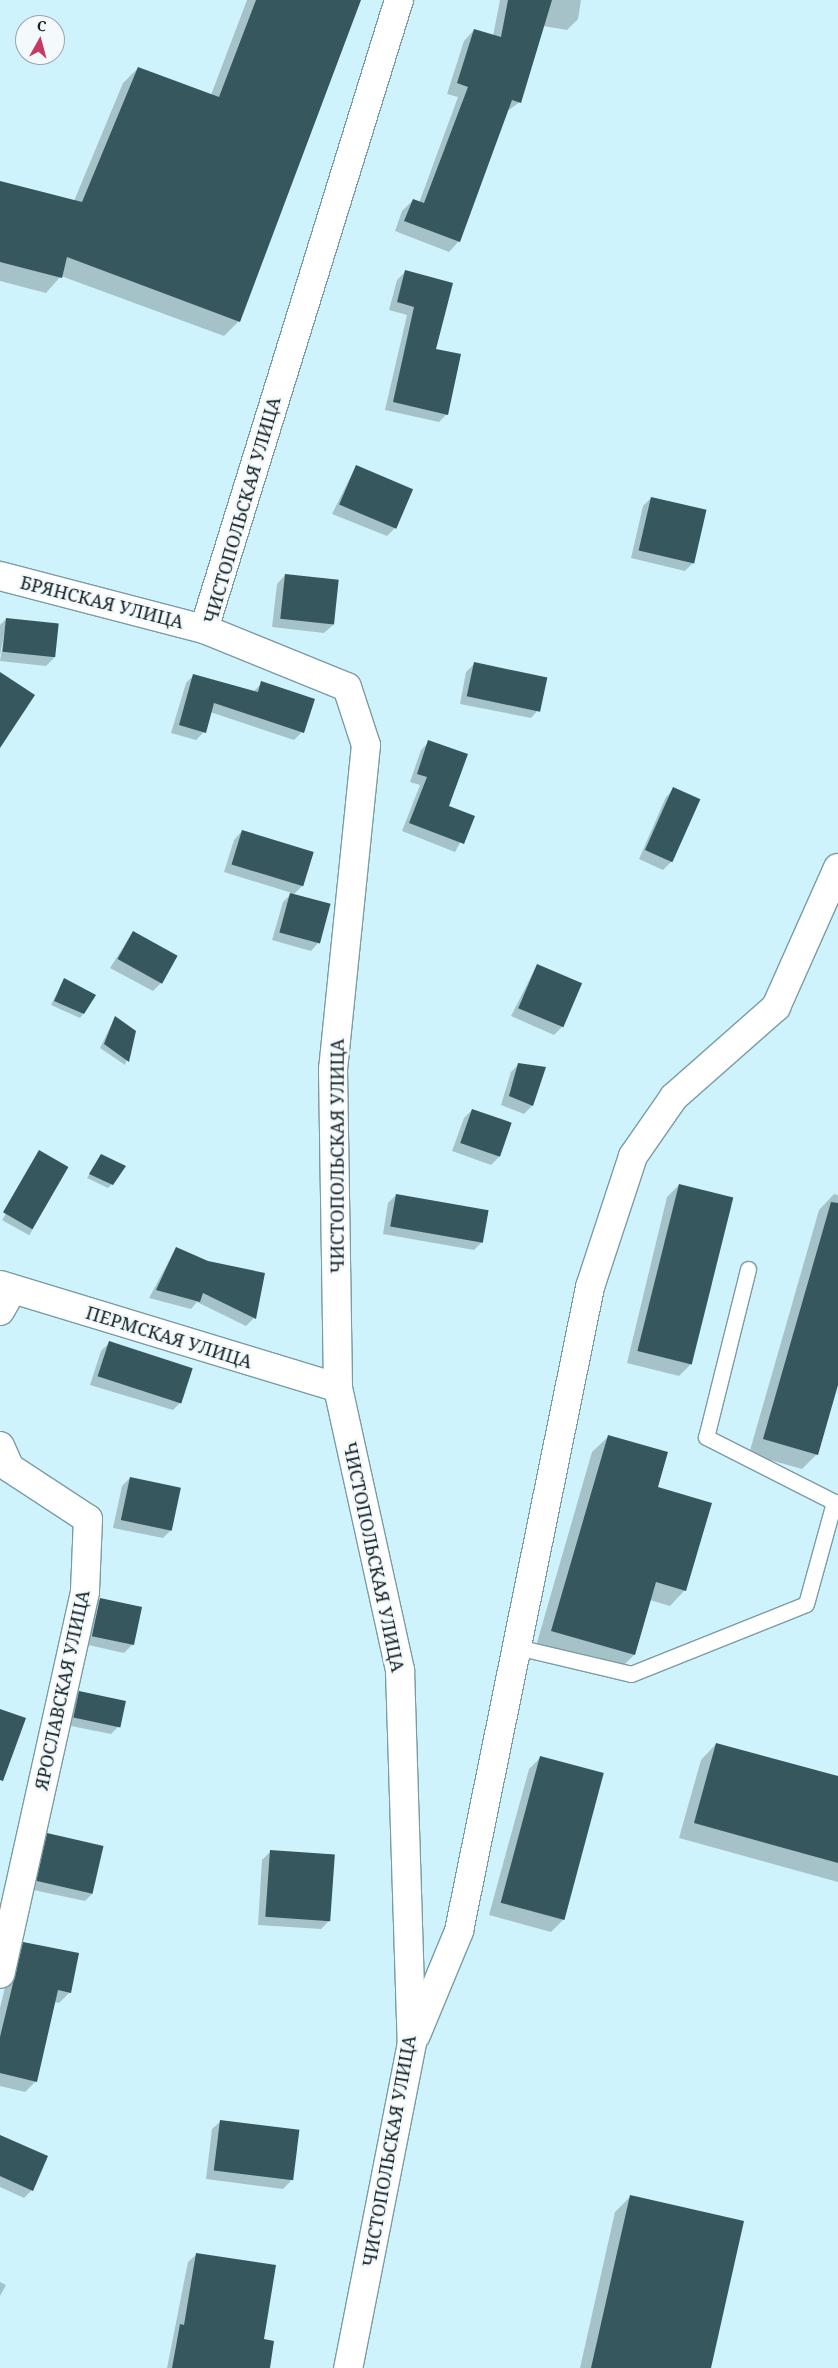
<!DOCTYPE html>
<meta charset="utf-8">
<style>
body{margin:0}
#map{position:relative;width:838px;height:2368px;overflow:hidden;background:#cff3fc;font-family:"Noto Serif",serif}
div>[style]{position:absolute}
.shadow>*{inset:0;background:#0003;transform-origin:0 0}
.building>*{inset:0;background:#37575e;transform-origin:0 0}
.roads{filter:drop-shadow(1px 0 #7b9ca4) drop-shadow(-1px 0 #7b9ca4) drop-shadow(0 1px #7b9ca4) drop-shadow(0 -1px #7b9ca4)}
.service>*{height:15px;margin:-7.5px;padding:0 7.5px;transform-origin:7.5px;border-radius:7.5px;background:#fff}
.minor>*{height:28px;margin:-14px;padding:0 14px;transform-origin:14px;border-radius:14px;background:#fff}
.tertiary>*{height:28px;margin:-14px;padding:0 14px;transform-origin:14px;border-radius:14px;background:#fff}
span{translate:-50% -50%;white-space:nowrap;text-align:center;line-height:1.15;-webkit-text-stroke:5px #f4fafc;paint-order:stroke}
.street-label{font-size:18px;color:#152226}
.north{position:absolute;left:15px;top:15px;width:50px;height:50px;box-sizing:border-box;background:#f4fafc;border:1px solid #9ba4a6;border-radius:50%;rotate:7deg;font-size:14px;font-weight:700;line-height:20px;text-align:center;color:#152226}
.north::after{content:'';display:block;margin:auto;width:18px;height:22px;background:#c73962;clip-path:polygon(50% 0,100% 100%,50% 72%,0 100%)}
</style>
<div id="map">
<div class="shadow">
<i style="clip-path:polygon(247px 0,360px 0,239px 321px,224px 336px,61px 276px,46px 293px,0 281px,0 182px,74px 201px,123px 83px,138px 68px,211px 95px)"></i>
<i style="clip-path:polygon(500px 0,581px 0,578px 19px,567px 30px,543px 26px,520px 102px,506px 112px,459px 241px,449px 252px,395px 231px,402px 211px,413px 200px,419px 203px,458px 97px,447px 94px,464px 41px,474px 30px,493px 36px)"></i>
<i style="clip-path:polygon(405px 272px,447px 414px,439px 422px,385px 410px,407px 315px,389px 310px,397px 280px)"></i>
<i style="clip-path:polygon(356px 466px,395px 528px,387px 536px,332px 514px)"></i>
<i style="clip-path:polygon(651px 498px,693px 563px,685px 571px,631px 558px,643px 506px)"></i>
<i style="clip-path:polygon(285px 575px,333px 625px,324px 633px,272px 627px,277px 584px)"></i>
<i style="clip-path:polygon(6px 619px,54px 658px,46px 666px,0 661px,6px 626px,0 655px,0 625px)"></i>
<i style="clip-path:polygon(474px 664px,539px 709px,531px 718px,460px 704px,466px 672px)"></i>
<i style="clip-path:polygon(194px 675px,253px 692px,262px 683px,302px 732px,294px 740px,210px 712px,204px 732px,196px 740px,171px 733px,186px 683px)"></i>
<i style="clip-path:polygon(429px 742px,448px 807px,474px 817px,455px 852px,402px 831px,420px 785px,410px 782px,421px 750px)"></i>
<i style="clip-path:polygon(674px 789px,671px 862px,663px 870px,639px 859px,666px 797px)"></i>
<i style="clip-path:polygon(242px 831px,302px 886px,293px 895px,319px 942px,311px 951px,272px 940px,283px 902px,292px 893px,224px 872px,234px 840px)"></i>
<i style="clip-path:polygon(133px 932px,161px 983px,153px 991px,110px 968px)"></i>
<i style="clip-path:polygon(537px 965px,562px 1027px,554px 1035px,511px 1016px)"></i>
<i style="clip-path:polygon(64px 979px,83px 1014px,80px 1018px,51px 1005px)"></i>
<i style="clip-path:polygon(115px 1017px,135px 1032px,125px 1065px,100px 1048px)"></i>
<i style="clip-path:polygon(519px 1064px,532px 1106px,524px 1114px,501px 1105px,511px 1072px)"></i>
<i style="clip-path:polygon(472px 1110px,499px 1157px,491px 1165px,452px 1151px,464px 1118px)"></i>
<i style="left:40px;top:1152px;width:31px;height:78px;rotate:29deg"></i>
<i style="clip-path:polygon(101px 1156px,112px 1184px,108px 1188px,87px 1178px)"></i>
<i style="clip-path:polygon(679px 1185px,691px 1364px,679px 1376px,627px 1363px,667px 1197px)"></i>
<i style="clip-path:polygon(834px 1194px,838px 1195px,838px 1381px,817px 1454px,802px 1469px,749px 1454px,819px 1210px)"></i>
<i style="clip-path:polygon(396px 1195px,488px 1211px,482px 1242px,474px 1250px,383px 1234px,388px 1203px)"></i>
<i style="clip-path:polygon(176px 1248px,254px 1318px,246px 1326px,197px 1302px,191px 1309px,149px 1298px)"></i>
<i style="clip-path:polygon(109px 1343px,181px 1402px,173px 1410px,90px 1385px,101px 1351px)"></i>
<i style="clip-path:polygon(608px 1437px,685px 1590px,670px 1606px,650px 1600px,634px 1655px,619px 1670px,536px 1646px,592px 1452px)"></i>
<i style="clip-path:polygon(130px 1478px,171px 1530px,163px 1538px,113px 1528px,122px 1486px)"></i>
<i style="clip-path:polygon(100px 1599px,140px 1608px,132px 1645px,124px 1653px,84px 1644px,92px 1608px)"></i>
<i style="clip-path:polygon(79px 1692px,119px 1726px,111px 1734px,66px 1725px,71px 1700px)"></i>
<i style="clip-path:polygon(716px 1744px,838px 1778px,838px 1882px,679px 1838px,701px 1760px)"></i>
<i style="clip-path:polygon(541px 1757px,563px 1920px,551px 1932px,489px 1915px,529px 1769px)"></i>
<i style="clip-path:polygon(48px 1835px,93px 1893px,85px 1901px,29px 1889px,40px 1843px)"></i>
<i style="clip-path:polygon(270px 1852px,329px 1921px,321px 1929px,258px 1925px,262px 1860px)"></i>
<i style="clip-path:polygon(24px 1943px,70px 1992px,59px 2003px,54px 2002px,36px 2081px,25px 2092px,0 2086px,0 2008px,13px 1954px)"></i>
<i style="clip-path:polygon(221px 2121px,291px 2181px,283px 2189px,206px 2179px,212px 2129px)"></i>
<i style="clip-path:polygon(0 2139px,32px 2190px,24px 2198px,0 2187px)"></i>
<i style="clip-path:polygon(631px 2196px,710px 2368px,580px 2368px,615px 2212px)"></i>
<i style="clip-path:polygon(197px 2254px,263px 2340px,268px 2368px,167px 2368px,188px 2262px)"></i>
<i style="clip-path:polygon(0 2282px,6px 2285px,0 2296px)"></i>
</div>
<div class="building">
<i style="clip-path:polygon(256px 0,361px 0,240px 322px,67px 257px,62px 278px,0 262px,0 181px,82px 202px,138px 67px,219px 97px)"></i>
<i style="clip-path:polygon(508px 0,552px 0,521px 103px,512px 100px,460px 242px,404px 221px,413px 199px,424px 203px,468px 87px,457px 83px,474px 29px,501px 37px)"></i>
<i style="clip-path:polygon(405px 270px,453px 283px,436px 349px,461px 354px,448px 415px,393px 402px,414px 307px,397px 302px)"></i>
<i style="left:356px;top:465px;width:62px;height:43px;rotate:23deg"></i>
<i style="left:651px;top:497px;width:57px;height:55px;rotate:13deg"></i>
<i style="left:285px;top:574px;width:54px;height:45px;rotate:6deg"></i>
<i style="left:6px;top:618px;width:53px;height:34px;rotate:6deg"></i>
<i style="left:474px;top:662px;width:75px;height:35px;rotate:12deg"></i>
<i style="clip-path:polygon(0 672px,35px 695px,0 748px)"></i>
<i style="clip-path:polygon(193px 674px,258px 692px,261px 681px,315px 699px,304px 733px,214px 703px,206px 733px,179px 725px)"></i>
<i style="clip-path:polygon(428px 740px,468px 754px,449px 806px,475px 816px,464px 844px,409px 823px,427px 777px,417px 774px)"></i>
<i style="left:673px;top:787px;width:30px;height:69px;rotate:24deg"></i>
<i style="left:242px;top:830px;width:75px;height:36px;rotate:17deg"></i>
<i style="left:290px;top:893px;width:42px;height:41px;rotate:15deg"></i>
<i style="left:133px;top:931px;width:51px;height:32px;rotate:29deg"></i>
<i style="left:537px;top:964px;width:49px;height:48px;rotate:23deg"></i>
<i style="clip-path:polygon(64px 978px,96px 995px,84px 1014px,54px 1001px)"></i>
<i style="clip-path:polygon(115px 1016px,136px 1031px,129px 1062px,104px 1044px)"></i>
<i style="clip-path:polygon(518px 1063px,546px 1067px,533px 1106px,509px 1096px)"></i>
<i style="left:472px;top:1109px;width:42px;height:36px;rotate:19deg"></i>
<i style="left:39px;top:1150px;width:34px;height:72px;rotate:30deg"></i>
<i style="clip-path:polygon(101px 1154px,126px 1166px,113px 1185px,89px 1174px)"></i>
<i style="left:679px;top:1184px;width:56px;height:172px;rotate:14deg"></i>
<i style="left:396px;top:1194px;width:94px;height:33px;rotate:10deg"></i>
<i style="clip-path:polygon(831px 1202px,838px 1203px,838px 1385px,818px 1455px,763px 1439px)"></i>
<i style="clip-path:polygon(176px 1247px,208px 1261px,265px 1273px,256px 1319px,203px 1293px,200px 1302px,156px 1290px)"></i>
<i style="left:109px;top:1341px;width:88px;height:37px;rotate:18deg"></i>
<i style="clip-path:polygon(608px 1435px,668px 1452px,658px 1487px,712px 1503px,686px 1591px,656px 1582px,635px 1655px,551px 1631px)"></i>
<i style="left:130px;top:1477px;width:52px;height:44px;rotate:12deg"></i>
<i style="left:100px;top:1598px;width:43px;height:39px;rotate:12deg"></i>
<i style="left:79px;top:1691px;width:48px;height:27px;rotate:12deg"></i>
<i style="clip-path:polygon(0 1709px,26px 1718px,3px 1781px,0 1780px)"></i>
<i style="clip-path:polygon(716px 1743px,838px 1776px,838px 1863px,694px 1823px)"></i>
<i style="left:540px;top:1756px;width:66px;height:152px;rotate:15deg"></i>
<i style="left:47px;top:1833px;width:58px;height:49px;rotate:13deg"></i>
<i style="left:270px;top:1850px;width:65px;height:67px;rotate:4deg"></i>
<i style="clip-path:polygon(23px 1942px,79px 1953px,71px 1993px,58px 1990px,37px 2082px,0 2073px,0 2037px)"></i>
<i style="left:220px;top:2120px;width:80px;height:51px;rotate:7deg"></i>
<i style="clip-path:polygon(0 2135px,48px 2156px,33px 2191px,0 2176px)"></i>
<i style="clip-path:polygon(630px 2195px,744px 2221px,711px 2368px,591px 2368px)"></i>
<i style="clip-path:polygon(196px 2253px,276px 2265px,264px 2339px,274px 2341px,270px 2368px,172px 2368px,180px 2324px,184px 2325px)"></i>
</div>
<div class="roads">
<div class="service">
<i style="left:748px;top:1269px;width:173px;rotate:104deg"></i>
<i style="left:706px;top:1437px;width:144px;rotate:26.9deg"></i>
<i style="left:517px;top:1647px;width:117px;rotate:13.3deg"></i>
<i style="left:631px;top:1674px;width:188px;rotate:-21.8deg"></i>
<i style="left:806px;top:1604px;width:106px;rotate:-74.6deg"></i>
<i style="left:834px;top:1502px;width:4px;rotate:14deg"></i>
</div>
<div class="minor">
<i style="left:204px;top:629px;width:154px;rotate:22.1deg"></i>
<i style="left:347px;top:687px;width:61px;rotate:71.9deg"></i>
<i style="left:366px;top:745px;width:326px;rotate:95.8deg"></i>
<i style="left:333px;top:1069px;width:319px;rotate:89.1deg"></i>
<i style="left:338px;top:1388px;width:289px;rotate:77.6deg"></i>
<i style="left:400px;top:1670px;width:373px;rotate:88.2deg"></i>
<i style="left:412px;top:2043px;width:331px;rotate:101.1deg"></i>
<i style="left:0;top:1285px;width:353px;rotate:16.9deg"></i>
<i style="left:0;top:1311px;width:24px;rotate:-60deg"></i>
<i style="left:0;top:1446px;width:24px;rotate:66deg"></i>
<i style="left:10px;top:1468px;width:93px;rotate:33.2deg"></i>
<i style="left:88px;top:1519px;width:73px;rotate:92.4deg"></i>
<i style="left:85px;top:1592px;width:391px;rotate:102.5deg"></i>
<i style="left:416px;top:2035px;width:113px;rotate:-67.5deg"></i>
<i style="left:459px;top:1931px;width:657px;rotate:-78.5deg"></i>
<i style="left:590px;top:1287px;width:138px;rotate:-71.8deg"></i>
<i style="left:633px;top:1156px;width:72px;rotate:-55.2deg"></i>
<i style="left:674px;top:1097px;width:136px;rotate:-41.4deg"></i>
<i style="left:776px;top:1007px;width:152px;rotate:-66deg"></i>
</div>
<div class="tertiary">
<i style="left:0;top:576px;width:211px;rotate:14.6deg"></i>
<i style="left:204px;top:629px;width:659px;rotate:-72.78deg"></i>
</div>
</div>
<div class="street-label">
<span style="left:242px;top:510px;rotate:-74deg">ЧИСТОПОЛЬСКАЯ УЛИЦА</span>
<span style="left:102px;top:602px;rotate:14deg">БРЯНСКАЯ УЛИЦА</span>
<span style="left:337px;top:1156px;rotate:-90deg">ЧИСТОПОЛЬСКАЯ УЛИЦА</span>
<span style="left:169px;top:1337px;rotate:17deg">ПЕРМСКАЯ УЛИЦА</span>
<span style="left:374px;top:1557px;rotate:78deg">ЧИСТОПОЛЬСКАЯ УЛИЦА</span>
<span style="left:62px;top:1690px;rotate:-78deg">ЯРОСЛАВСКАЯ УЛИЦА</span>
<span style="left:389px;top:2151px;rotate:-80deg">ЧИСТОПОЛЬСКАЯ УЛИЦА</span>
</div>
<div class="north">С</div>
</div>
